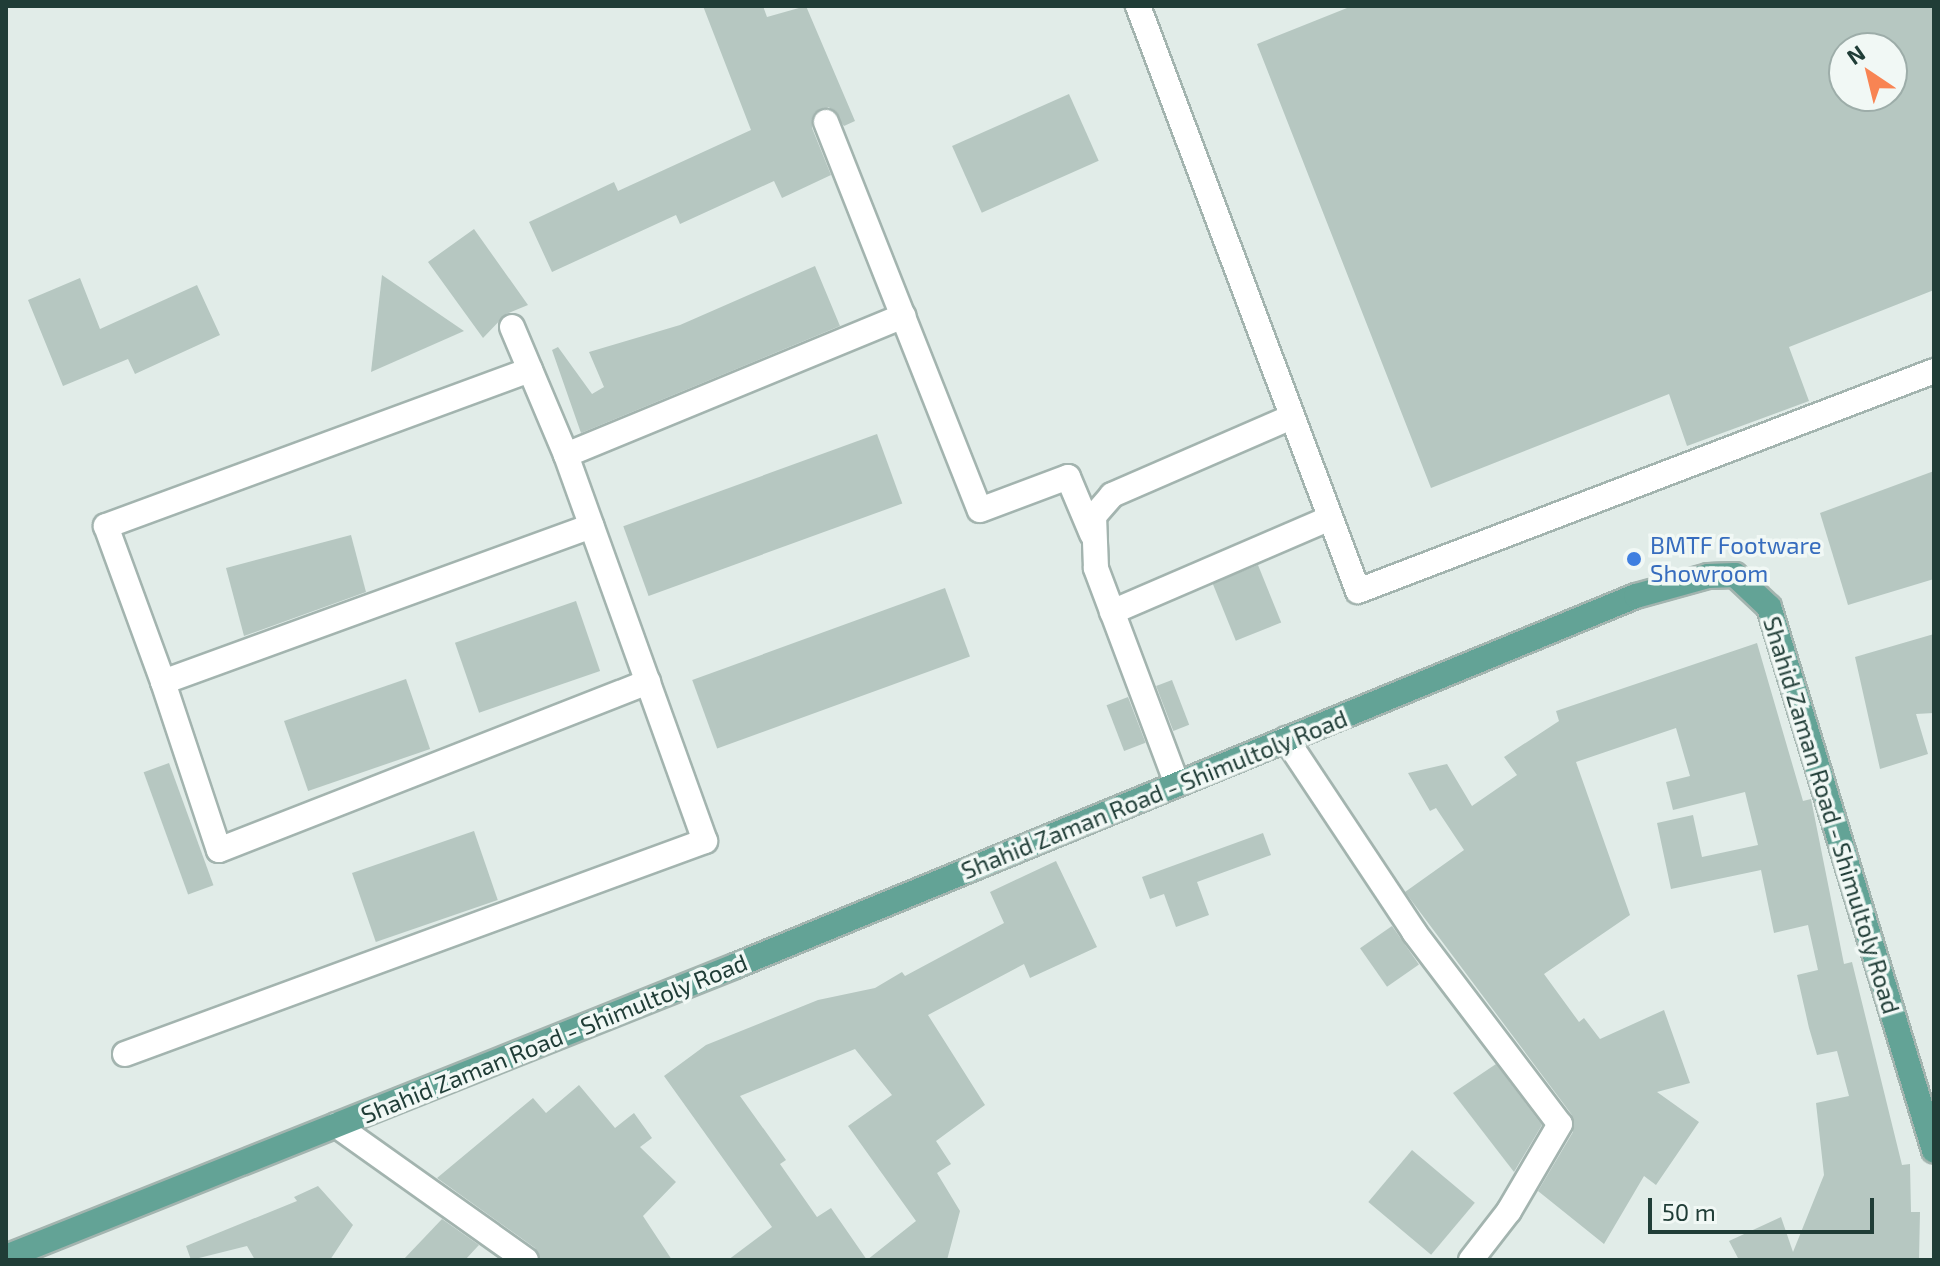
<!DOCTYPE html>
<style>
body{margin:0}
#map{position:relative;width:1940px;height:1266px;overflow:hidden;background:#e1ece8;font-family:"Exo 2",sans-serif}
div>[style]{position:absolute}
.building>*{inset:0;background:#b6c7c1;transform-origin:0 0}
.roads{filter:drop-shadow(2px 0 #a3b4af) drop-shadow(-2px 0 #a3b4af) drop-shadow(0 2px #a3b4af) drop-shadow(0 -2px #a3b4af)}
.minor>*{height:24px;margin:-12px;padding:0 12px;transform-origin:12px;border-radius:12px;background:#fff}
.major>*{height:24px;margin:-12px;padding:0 12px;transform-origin:12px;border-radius:12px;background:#63a396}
.dots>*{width:22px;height:22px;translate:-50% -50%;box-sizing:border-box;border:4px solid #f1f8f5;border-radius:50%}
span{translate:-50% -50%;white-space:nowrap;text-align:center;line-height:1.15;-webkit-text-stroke:7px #f1f8f5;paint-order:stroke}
.shop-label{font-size:24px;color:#366cbe}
.left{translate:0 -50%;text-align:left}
.street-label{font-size:24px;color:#203d37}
.frame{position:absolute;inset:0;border:8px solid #203d37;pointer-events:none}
.north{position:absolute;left:1828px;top:32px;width:80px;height:80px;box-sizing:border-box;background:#f1f8f5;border:2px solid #9dada9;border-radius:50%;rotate:325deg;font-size:22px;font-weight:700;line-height:32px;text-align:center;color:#203d37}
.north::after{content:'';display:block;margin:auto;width:28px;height:36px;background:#f88453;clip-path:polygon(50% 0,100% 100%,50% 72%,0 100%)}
.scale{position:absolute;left:1648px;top:1198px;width:226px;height:36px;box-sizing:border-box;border:4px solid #203d37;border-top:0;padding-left:10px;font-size:24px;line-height:28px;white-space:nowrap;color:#203d37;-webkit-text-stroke:6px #f1f8f5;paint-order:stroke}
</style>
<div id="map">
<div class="building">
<i style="clip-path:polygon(703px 6px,763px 6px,767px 17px,806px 6px,855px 121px,844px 126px,829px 107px,814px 113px,812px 128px,831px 175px,782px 198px,774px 181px,680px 224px,676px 215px,552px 272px,529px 222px,614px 182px,618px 191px,751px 130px)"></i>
<i style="clip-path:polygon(evenodd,1352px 6px,1934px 6px,1934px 290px,1789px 347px,1809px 401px,1687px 446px,1669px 394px,1431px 488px,1257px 44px,1352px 6px,1844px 48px,1892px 48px,1892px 96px,1844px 96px,1844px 48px)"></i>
<i style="left:1069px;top:94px;width:73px;height:128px;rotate:66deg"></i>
<i style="clip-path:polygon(474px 229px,528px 305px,506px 314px,483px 338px,428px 262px)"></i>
<i style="clip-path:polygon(815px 266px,840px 326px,581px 433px,552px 350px,558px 347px,592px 394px,604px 387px,589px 352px,680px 325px)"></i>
<i style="clip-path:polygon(382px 275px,464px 331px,371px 372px)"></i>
<i style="clip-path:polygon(80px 278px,100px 329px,197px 285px,220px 335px,135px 374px,128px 359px,63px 386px,28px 300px)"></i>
<i style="left:877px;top:434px;width:74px;height:270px;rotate:70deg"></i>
<i style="clip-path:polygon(1934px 471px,1934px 579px,1848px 605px,1820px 513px)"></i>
<i style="clip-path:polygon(351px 535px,366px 592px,244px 636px,226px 568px)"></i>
<i style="left:1258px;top:565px;width:62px;height:49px;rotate:68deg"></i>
<i style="left:945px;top:588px;width:73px;height:269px;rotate:70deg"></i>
<i style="left:576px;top:601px;width:74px;height:128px;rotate:71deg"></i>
<i style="clip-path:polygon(1934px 634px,1934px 713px,1916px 714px,1928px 754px,1880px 769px,1855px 657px)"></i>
<i style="clip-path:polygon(1757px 643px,1803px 801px,1811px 799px,1844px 964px,1852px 962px,1902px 1165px,1910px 1164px,1911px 1212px,1920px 1212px,1919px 1260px,1739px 1260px,1729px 1241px,1781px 1217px,1793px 1252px,1824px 1175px,1816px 1103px,1849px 1096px,1837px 1051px,1817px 1055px,1809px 1028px,1797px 975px,1818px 970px,1808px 925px,1774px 933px,1761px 870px,1671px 889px,1657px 823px,1693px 815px,1702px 857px,1758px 845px,1745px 792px,1673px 810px,1666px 782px,1690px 776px,1676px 728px,1576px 762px,1630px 915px,1544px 974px,1579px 1022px,1584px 1018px,1600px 1039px,1664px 1010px,1690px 1083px,1657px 1092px,1699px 1122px,1656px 1185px,1644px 1176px,1604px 1244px,1538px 1191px,1573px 1132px,1572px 1115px,1405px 892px,1464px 850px,1436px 808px,1430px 811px,1408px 773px,1447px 764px,1472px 806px,1517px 775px,1504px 757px,1559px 721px,1556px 711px)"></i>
<i style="left:406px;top:679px;width:74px;height:129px;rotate:71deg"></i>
<i style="left:1172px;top:680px;width:48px;height:17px;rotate:69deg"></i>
<i style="left:1128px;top:697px;width:49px;height:23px;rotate:69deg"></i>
<i style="left:169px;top:763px;width:130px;height:27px;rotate:70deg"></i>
<i style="left:474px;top:831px;width:73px;height:129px;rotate:71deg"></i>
<i style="clip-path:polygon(1263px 833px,1271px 855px,1197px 882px,1209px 915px,1176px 927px,1164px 894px,1150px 899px,1142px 877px)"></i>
<i style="clip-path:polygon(evenodd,1056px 861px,1097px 947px,1030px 978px,1024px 964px,928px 1015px,985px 1105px,936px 1141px,951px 1164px,937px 1173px,960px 1211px,947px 1260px,728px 1260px,772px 1227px,664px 1076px,706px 1045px,818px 1000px,875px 988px,902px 972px,905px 976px,1004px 923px,990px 892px,1056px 861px,855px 1049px,892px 1095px,848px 1126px,916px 1221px,867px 1260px,831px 1208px,817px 1217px,780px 1164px,786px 1160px,740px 1096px,855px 1049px)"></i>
<i style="left:1392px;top:926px;width:47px;height:39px;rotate:55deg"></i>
<i style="clip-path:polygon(1496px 1064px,1542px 1125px,1514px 1172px,1453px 1093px)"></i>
<i style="clip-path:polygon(579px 1085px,615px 1128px,634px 1113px,652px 1138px,640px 1147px,676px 1182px,643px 1216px,672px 1260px,541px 1260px,535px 1248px,437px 1178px,533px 1098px,546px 1113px)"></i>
<i style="left:1412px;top:1150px;width:82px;height:68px;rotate:40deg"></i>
<i style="clip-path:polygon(318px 1186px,353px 1225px,330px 1260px,255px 1260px,247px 1246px,191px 1260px,186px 1246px,297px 1201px,294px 1197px)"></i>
<i style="clip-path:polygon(442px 1219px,479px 1245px,465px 1260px,403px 1260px)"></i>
</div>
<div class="roads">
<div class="minor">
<i style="left:1138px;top:6px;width:625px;rotate:69.39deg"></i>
<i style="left:1358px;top:591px;width:617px;rotate:-20.9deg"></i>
<i style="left:826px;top:122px;width:417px;rotate:68.4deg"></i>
<i style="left:980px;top:510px;width:94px;rotate:-20.6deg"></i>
<i style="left:1068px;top:477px;width:62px;rotate:67.2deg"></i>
<i style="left:512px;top:327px;width:139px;rotate:67.1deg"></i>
<i style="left:566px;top:455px;width:365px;rotate:-22.4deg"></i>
<i style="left:530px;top:370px;width:452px;rotate:159.8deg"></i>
<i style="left:106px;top:526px;width:166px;rotate:69.9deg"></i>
<i style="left:163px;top:682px;width:456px;rotate:-20deg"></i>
<i style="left:1112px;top:612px;width:237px;rotate:-23.3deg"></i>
<i style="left:163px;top:682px;width:177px;rotate:71.6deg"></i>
<i style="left:219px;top:850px;width:461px;rotate:-21.4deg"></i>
<i style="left:1286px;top:739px;width:232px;rotate:56.4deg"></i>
<i style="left:1414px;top:932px;width:241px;rotate:52.8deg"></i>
<i style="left:1560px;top:1124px;width:101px;rotate:120.4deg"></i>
<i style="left:1509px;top:1211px;width:62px;rotate:127.8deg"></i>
<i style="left:1177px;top:784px;width:231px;rotate:-110.6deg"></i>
<i style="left:1096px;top:568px;width:52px;rotate:-92.2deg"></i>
<i style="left:1094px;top:516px;width:28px;rotate:-49deg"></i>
<i style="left:1112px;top:495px;width:195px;rotate:-23.5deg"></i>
<i style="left:125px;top:1054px;width:618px;rotate:-20.17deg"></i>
<i style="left:705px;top:841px;width:410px;rotate:-109.8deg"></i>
<i style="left:336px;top:1125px;width:233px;rotate:35.4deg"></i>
</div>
<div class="major">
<i style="left:6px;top:1257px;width:785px;rotate:-21.76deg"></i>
<i style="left:735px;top:966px;width:974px;rotate:-22.33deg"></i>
<i style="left:1636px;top:596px;width:75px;rotate:-15.5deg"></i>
<i style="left:1708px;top:576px;width:27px;rotate:-2deg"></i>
<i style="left:1735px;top:575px;width:47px;rotate:43.3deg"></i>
<i style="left:1769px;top:607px;width:568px;rotate:73.1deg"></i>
</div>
</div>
<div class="dots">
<i style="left:1634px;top:559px;background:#3f7fe0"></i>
</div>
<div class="shop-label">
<span class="left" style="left:1650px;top:559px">BMTF Footware<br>Showroom</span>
</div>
<div class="street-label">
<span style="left:1154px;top:794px;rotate:-22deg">Shahid Zaman Road - Shimultoly Road</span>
<span style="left:1832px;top:815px;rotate:73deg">Shahid Zaman Road - Shimultoly Road</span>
<span style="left:554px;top:1038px;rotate:-22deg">Shahid Zaman Road - Shimultoly Road</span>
</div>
<div class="frame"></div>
<div class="north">N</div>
<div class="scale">50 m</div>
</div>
